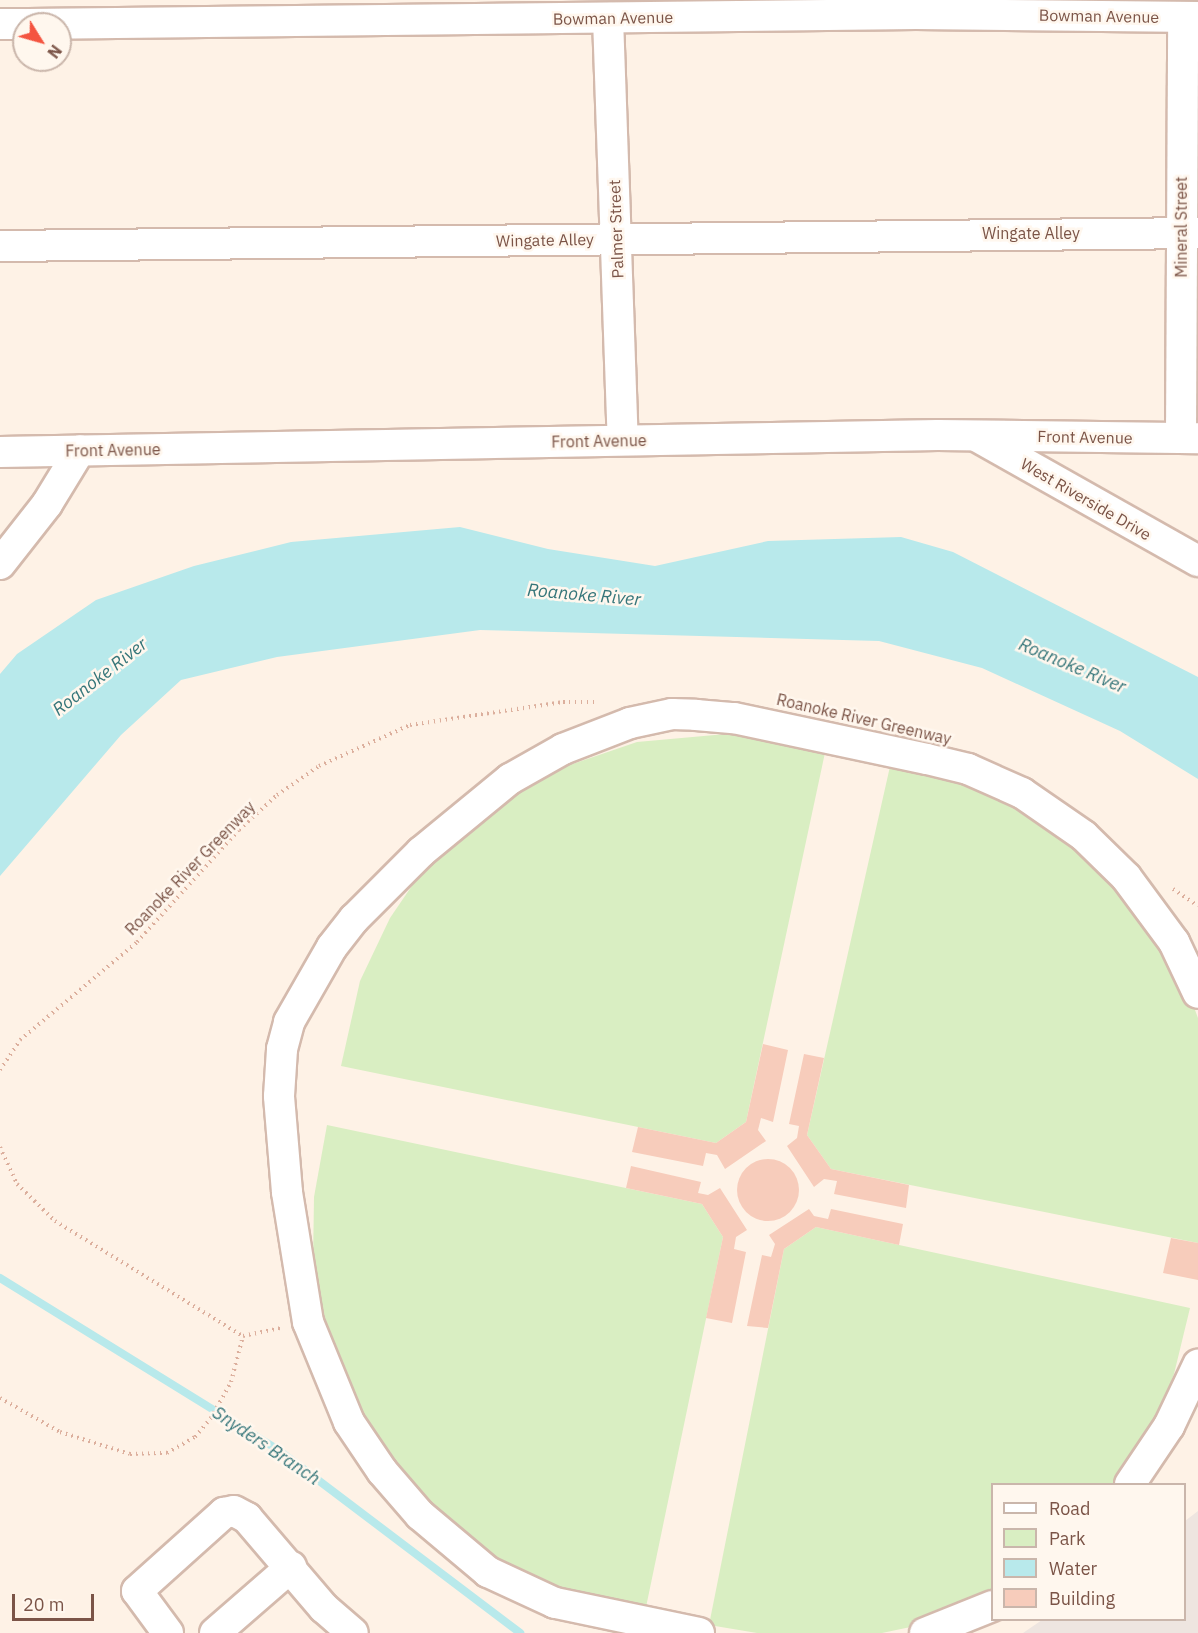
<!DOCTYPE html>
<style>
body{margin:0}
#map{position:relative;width:1198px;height:1633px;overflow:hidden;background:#fef2e6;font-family:"IBM Plex Sans",sans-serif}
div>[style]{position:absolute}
.industrial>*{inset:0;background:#eee5e0}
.green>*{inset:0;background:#d9eec2}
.water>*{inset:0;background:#b8e9eb}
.stream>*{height:8px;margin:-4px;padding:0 4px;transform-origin:4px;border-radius:4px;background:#b8e9eb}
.building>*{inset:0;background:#f7ccbb}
.round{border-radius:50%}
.path>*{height:4px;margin-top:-2px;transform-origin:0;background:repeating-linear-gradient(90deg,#dcaf9d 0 1.5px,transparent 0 6px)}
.roads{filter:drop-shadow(2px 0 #d4baad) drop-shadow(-2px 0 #d4baad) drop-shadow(0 2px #d4baad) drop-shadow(0 -2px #d4baad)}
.minor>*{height:30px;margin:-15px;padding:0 15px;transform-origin:15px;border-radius:15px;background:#fff}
span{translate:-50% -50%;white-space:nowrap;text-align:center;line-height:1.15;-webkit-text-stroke:5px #fff7ee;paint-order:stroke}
.street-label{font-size:16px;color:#7b5447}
.water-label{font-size:18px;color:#36767a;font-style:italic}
.legend{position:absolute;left:991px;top:1483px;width:195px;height:138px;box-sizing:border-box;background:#fff7ee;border:2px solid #cab6ab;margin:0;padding:8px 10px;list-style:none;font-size:18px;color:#7b5447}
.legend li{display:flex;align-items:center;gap:12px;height:30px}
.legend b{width:30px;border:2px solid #cab6ab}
.north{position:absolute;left:12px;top:12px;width:60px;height:60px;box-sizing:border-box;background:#fff7ee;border:2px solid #cab6ab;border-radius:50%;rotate:127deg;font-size:16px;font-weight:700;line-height:24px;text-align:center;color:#7b5447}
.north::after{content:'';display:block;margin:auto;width:21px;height:27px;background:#f45440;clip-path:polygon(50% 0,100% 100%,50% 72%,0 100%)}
.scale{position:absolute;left:12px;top:1594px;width:82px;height:27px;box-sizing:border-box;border:3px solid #7b5447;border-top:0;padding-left:8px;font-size:18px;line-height:21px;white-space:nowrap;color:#7b5447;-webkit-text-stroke:4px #fff7ee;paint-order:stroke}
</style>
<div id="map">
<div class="industrial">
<i style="clip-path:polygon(1198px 1511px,1198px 1633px,1023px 1633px,1042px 1620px,1184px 1620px,1185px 1521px)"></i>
</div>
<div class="green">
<i style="clip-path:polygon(737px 733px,826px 748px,746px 1122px,716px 1143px,341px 1066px,360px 981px,390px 918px,422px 871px,510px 795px,558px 769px,637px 742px)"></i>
<i style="clip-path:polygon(891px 762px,958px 778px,1036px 814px,1117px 880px,1186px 986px,1198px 1018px,1198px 1243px,831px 1169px,807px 1135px)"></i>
<i style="clip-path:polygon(327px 1125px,702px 1204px,723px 1237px,645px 1612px,553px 1587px,483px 1552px,415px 1495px,362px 1421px,320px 1314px,313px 1264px,314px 1197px)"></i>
<i style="clip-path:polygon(816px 1227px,1190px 1308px,1174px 1374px,1151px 1432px,1119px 1484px,992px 1484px,992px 1594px,920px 1625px,882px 1633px,757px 1633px,709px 1625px,784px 1249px)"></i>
</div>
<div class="water">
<i style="clip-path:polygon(460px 527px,548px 549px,655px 566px,768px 541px,901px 537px,953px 552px,1198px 677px,1198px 779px,1120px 731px,982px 668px,879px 641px,480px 630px,277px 657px,181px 680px,121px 735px,0 876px,0 674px,17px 654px,96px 600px,194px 566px,291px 542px)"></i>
</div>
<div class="stream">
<i style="left:0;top:1278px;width:326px;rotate:31.7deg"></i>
<i style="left:277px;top:1449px;width:305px;rotate:37.1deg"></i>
</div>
<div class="building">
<i style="clip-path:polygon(763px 1044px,788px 1050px,773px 1122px,761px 1118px,758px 1130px,766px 1141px,725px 1169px,717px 1155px,706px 1153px,703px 1166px,632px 1152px,638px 1127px,716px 1143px,746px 1122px)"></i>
<i style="clip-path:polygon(804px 1054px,824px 1058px,807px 1135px,831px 1169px,909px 1185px,906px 1208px,834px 1194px,837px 1181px,824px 1179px,814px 1187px,787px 1146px,797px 1138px,799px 1126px,789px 1124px)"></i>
<i class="round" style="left:737px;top:1159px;width:62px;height:62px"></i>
<i style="clip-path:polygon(631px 1166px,701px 1182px,698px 1193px,708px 1195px,720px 1188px,747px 1230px,736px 1237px,734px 1249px,746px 1252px,732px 1323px,706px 1318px,723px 1237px,702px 1204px,626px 1188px)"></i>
<i style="clip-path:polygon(809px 1209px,814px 1216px,828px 1219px,831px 1209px,903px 1224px,899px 1245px,816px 1227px,784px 1249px,768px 1328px,747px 1326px,762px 1255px,771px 1257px,775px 1244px,769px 1235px)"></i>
<i style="clip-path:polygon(1171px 1238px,1198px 1243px,1198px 1280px,1163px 1273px)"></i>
</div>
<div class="path">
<i style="left:1173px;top:889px;width:30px;rotate:34deg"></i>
<i style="left:0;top:1070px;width:36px;rotate:-56deg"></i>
<i style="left:20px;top:1040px;width:153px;rotate:-39.9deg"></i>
<i style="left:137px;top:942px;width:151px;rotate:-47.7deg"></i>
<i style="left:239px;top:830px;width:52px;rotate:-42.6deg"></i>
<i style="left:277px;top:795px;width:51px;rotate:-34.6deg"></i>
<i style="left:319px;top:766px;width:100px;rotate:-24.3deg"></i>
<i style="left:410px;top:725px;width:155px;rotate:-8.5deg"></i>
<i style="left:563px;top:702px;width:36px"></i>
<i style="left:0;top:1147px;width:41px;rotate:65.3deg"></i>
<i style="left:17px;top:1184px;width:53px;rotate:44.2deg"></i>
<i style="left:55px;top:1221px;width:220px;rotate:31.5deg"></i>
<i style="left:243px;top:1336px;width:39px;rotate:-12deg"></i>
<i style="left:0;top:1398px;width:69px;rotate:29.5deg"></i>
<i style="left:60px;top:1432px;width:73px;rotate:17.4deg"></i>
<i style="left:130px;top:1454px;width:37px;rotate:-2deg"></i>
<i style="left:167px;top:1453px;width:32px;rotate:-30deg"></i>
<i style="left:195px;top:1437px;width:25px;rotate:-50deg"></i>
<i style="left:211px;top:1418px;width:41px;rotate:-60.9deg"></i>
<i style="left:231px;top:1382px;width:48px;rotate:-75.4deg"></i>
</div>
<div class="roads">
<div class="minor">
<i style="left:608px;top:18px;width:422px;rotate:88deg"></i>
<i style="left:0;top:24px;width:24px"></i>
<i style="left:28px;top:24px;width:888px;rotate:-0.65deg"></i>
<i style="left:916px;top:14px;width:282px;rotate:0.6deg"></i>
<i style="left:0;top:246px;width:1198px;rotate:-0.62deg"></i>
<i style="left:978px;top:437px;width:253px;rotate:29.4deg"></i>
<i style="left:1181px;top:438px;width:421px;rotate:-89.7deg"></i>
<i style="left:0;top:452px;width:938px;rotate:-1.04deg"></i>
<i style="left:938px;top:435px;width:260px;rotate:0.7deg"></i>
<i style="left:0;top:564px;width:76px;rotate:-51.9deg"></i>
<i style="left:47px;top:504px;width:63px;rotate:-58.6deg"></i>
<i style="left:1130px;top:1484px;width:70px;rotate:-56.1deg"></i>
<i style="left:1169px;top:1426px;width:68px;rotate:-64.6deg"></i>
<i style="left:168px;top:1633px;width:52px;rotate:-126.4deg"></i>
<i style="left:137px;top:1591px;width:117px;rotate:-41.9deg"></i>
<i style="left:224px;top:1513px;width:10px;rotate:-11deg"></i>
<i style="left:234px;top:1511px;width:15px;rotate:28deg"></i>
<i style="left:247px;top:1518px;width:118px;rotate:49.5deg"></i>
<i style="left:324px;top:1608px;width:38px;rotate:41deg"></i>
<i style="left:215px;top:1633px;width:101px;rotate:-41deg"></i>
<i style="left:699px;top:1633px;width:147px;rotate:-168.2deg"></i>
<i style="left:555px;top:1603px;width:74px;rotate:-155.2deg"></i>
<i style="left:488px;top:1572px;width:89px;rotate:-140deg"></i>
<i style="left:420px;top:1515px;width:58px;rotate:-130.8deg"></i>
<i style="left:382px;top:1471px;width:59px;rotate:-124deg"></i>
<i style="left:349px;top:1422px;width:108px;rotate:-112.3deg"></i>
<i style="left:308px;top:1322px;width:132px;rotate:-99.2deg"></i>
<i style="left:287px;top:1192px;width:96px;rotate:-94.8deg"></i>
<i style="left:279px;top:1096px;width:47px;rotate:-86.3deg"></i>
<i style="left:282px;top:1049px;width:28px;rotate:-75deg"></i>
<i style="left:289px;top:1022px;width:86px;rotate:-60.2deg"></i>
<i style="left:332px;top:947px;width:36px;rotate:-52deg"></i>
<i style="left:354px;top:919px;width:95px;rotate:-45deg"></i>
<i style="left:421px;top:852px;width:115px;rotate:-39.4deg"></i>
<i style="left:510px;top:779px;width:61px;rotate:-29.5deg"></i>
<i style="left:563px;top:749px;width:72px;rotate:-21.2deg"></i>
<i style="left:630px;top:723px;width:43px;rotate:-12.1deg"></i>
<i style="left:672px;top:714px;width:24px;rotate:2deg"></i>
<i style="left:696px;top:715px;width:38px;rotate:5deg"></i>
<i style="left:734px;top:718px;width:197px;rotate:12deg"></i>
<i style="left:927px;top:759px;width:42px;rotate:13.7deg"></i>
<i style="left:968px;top:769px;width:59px;rotate:24deg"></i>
<i style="left:1022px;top:793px;width:75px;rotate:34.7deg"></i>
<i style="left:1084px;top:836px;width:59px;rotate:44.3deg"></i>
<i style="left:1126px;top:877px;width:81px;rotate:53.6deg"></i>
<i style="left:1174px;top:942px;width:56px;rotate:64.8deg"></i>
<i style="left:925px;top:1633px;width:72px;rotate:-21.9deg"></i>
</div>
</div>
<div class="street-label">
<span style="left:1099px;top:16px;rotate:1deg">Bowman Avenue</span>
<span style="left:613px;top:18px;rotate:-1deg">Bowman Avenue</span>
<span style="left:1181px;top:227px;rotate:-90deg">Mineral Street</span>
<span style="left:616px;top:229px;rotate:-92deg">Palmer Street</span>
<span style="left:1031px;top:233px">Wingate Alley</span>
<span style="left:545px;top:240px;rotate:-1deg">Wingate Alley</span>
<span style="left:1085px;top:437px;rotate:1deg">Front Avenue</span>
<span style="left:599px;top:441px;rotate:-1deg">Front Avenue</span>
<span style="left:113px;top:450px;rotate:-1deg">Front Avenue</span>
<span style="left:1086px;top:499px;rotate:30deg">West Riverside Drive</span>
<span style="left:864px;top:719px;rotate:13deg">Roanoke River Greenway</span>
<span style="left:190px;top:868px;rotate:-46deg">Roanoke River Greenway</span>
</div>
<div class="water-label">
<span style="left:584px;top:595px;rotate:5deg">Roanoke River</span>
<span style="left:1072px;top:666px;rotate:23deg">Roanoke River</span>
<span style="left:100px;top:677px;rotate:-38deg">Roanoke River</span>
<span style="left:266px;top:1446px;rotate:34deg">Snyders Branch</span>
</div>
<ul class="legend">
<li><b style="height:8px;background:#fff"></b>Road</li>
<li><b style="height:16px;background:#d9eec2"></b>Park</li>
<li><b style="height:16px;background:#b8e9eb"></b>Water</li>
<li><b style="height:16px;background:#f7ccbb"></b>Building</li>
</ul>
<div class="north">N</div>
<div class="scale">20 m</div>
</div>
